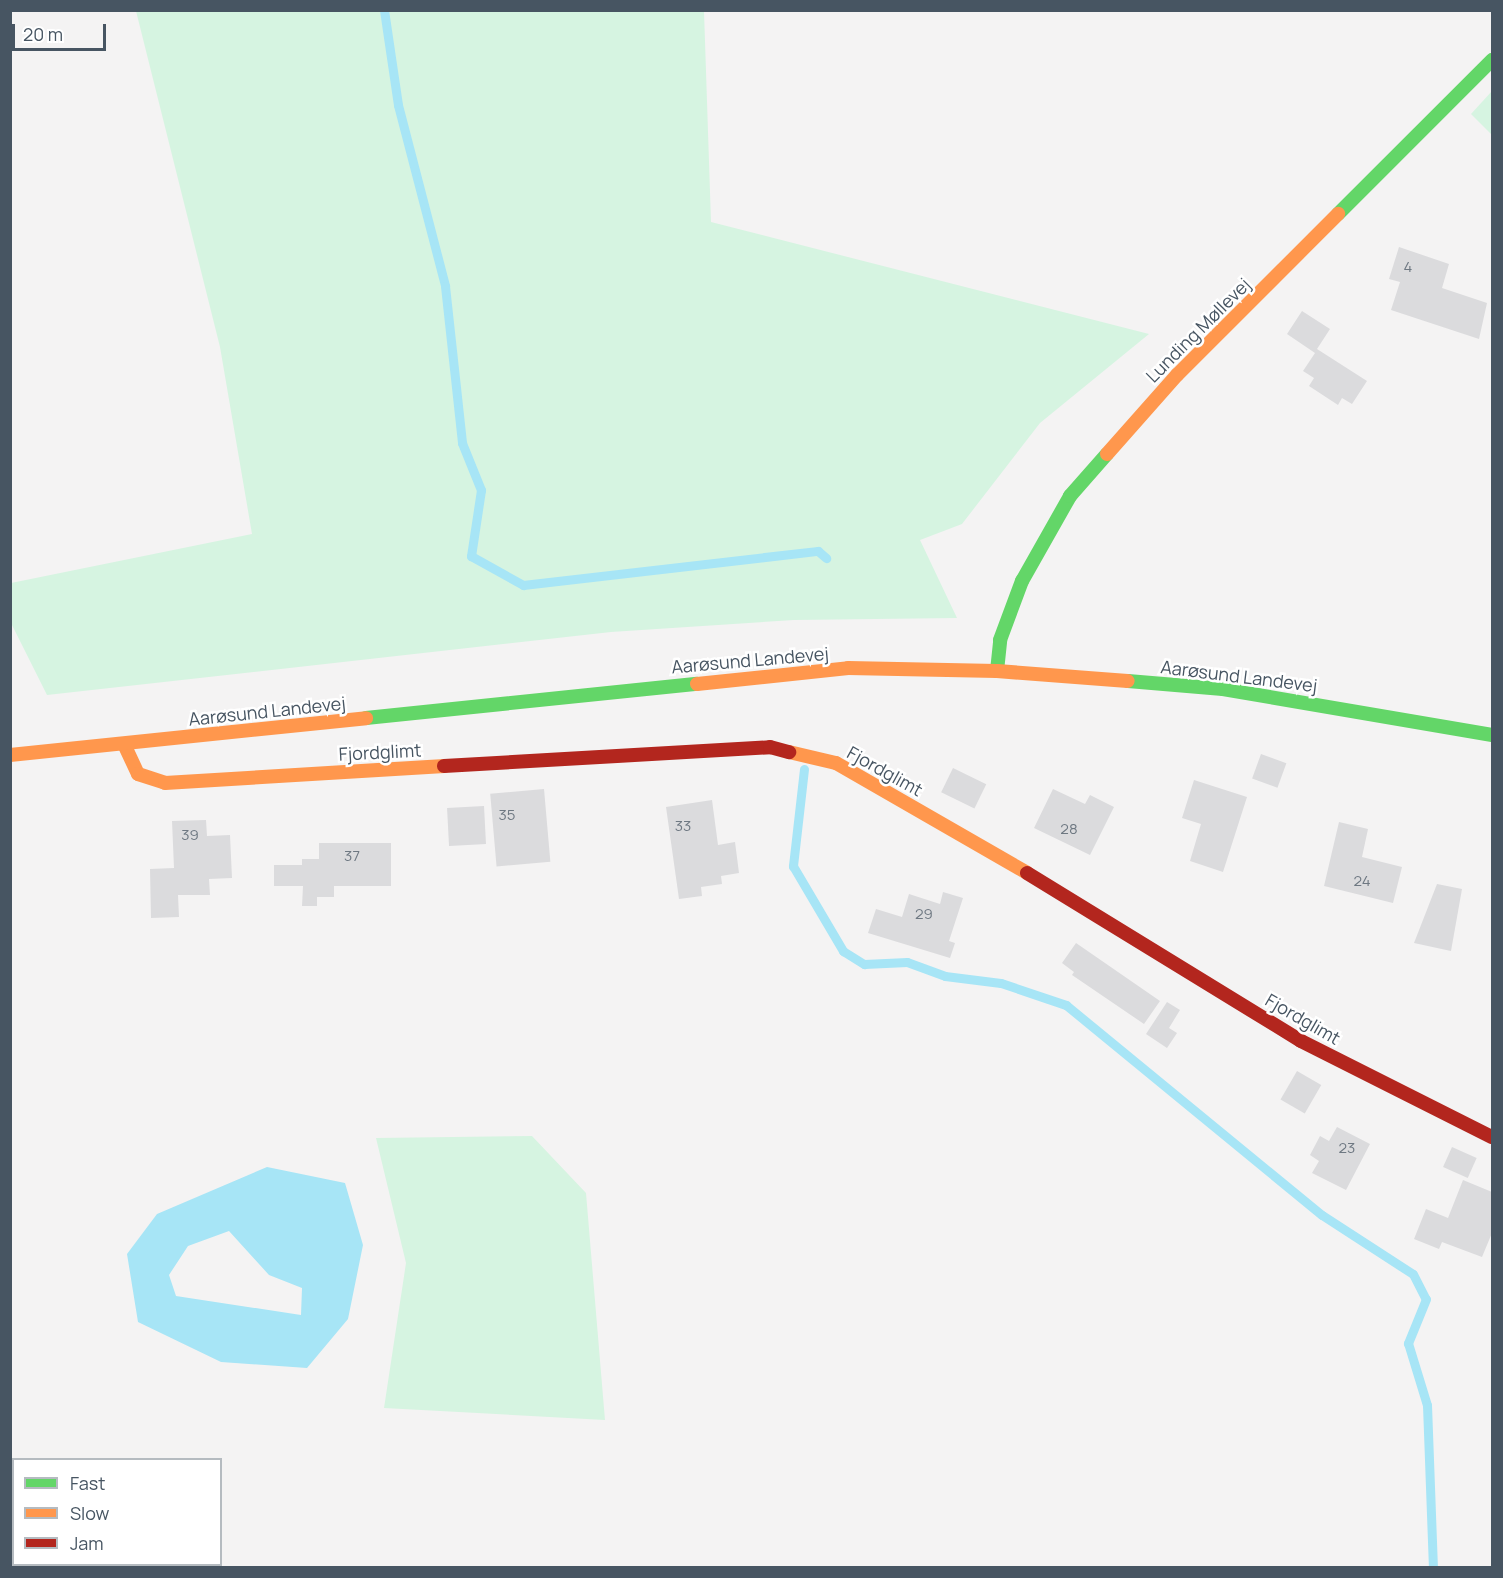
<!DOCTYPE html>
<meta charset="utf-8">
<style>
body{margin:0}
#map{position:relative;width:1503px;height:1578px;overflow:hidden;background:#f4f3f3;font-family:Manrope,sans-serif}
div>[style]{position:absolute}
.green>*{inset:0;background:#d6f4e1}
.water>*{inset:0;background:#a7e5f6}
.stream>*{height:9px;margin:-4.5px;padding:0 4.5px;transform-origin:4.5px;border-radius:4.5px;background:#a7e5f6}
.building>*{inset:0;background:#dbdbdd;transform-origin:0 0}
.fast>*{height:14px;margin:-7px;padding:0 7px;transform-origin:7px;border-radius:7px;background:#63d668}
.slow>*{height:14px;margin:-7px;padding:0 7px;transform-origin:7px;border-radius:7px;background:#ff974d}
.jam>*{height:14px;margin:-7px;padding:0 7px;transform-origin:7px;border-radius:7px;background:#b3261e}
span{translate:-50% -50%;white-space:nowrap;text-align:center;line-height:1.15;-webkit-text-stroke:5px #fff;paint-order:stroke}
.number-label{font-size:15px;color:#6e7882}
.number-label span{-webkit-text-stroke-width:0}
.street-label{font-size:18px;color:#475562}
.frame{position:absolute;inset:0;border:12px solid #475562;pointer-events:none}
.legend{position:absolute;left:12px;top:1458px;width:210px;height:108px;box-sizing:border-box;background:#fff;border:2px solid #b5bbc0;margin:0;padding:8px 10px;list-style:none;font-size:18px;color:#475562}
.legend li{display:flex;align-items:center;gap:12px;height:30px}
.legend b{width:30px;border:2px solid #b5bbc0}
.scale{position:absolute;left:12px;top:24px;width:94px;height:27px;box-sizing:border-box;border:3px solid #475562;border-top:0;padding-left:8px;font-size:18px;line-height:21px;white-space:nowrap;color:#475562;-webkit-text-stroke:4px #fff;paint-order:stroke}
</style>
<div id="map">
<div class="green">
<i style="clip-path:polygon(136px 11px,704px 11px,711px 222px,1149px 334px,1040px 423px,962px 524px,920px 540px,957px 618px,794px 620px,611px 632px,47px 695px,11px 623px,11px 583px,252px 534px,220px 347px)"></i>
<i style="clip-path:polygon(1492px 91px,1492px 135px,1471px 114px)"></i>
<i style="clip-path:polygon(532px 1136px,586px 1193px,605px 1420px,384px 1408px,406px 1263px,376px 1138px)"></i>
</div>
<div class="water">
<i style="clip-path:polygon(evenodd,267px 1167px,345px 1183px,363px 1245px,348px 1319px,307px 1368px,221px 1362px,138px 1322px,127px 1254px,157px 1214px,267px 1167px,229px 1231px,269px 1275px,302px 1288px,301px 1315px,176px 1296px,169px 1275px,188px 1246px,229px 1231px)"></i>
</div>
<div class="stream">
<i style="left:384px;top:10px;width:96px;rotate:81.6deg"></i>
<i style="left:398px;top:105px;width:187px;rotate:75.4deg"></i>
<i style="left:445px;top:286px;width:158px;rotate:83.8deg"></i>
<i style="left:462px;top:443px;width:51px;rotate:68deg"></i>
<i style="left:481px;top:490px;width:67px;rotate:98.6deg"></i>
<i style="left:471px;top:556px;width:60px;rotate:29.1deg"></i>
<i style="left:523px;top:585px;width:297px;rotate:-6.6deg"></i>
<i style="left:818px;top:551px;width:11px;rotate:41deg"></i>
<i style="left:804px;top:769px;width:98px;rotate:96.5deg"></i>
<i style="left:793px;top:866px;width:99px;rotate:59.5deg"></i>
<i style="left:843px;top:951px;width:25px;rotate:32deg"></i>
<i style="left:864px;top:964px;width:43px;rotate:-2.7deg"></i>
<i style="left:907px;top:962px;width:40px;rotate:20.2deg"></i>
<i style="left:945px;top:976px;width:56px;rotate:7.1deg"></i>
<i style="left:1001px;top:983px;width:69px;rotate:18.7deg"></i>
<i style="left:1066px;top:1005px;width:331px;rotate:39.4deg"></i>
<i style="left:1322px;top:1215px;width:108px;rotate:33deg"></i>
<i style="left:1413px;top:1274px;width:28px;rotate:63deg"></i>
<i style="left:1426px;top:1299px;width:48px;rotate:112.2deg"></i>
<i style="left:1408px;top:1343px;width:65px;rotate:73deg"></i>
<i style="left:1427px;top:1405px;width:163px;rotate:87.9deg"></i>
</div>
<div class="building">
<i style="clip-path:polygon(1399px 247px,1449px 264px,1442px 288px,1487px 303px,1479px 339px,1391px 310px,1400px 282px,1389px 279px)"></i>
<i style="clip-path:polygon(1302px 311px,1330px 329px,1317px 349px,1367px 381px,1352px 404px,1342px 398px,1338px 405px,1309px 386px,1314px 378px,1303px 371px,1315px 353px,1287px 334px)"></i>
<i style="left:1261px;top:754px;width:27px;height:26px;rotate:20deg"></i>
<i style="left:953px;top:768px;width:37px;height:27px;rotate:26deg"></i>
<i style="clip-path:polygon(1194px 780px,1247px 797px,1223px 872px,1190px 861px,1201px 824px,1182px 818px)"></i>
<i style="left:544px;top:789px;width:73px;height:54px;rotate:85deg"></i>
<i style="clip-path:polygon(1053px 789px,1085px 804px,1090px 795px,1114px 807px,1090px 855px,1034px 828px)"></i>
<i style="clip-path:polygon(712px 800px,718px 845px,735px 842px,739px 873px,721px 876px,722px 884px,701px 887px,702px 896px,679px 899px,666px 807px)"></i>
<i style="left:484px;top:806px;width:38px;height:37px;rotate:87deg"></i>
<i style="clip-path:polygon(206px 820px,207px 836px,230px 835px,232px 878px,209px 879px,210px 895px,178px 895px,179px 917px,151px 918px,150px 869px,174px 868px,172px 821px)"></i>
<i style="clip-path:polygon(1339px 822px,1368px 829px,1362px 857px,1402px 867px,1393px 903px,1324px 886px)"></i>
<i style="clip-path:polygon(319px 843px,391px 843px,391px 886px,334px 886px,334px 897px,317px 897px,317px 906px,302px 906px,303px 886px,274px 886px,274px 865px,302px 865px,302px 859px,319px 859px)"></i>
<i style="clip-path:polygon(1437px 884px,1462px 889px,1451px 951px,1414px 943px)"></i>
<i style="clip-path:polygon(943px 892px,963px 898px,949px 941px,955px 943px,950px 958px,868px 933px,876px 909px,902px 917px,909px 894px,940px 904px)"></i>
<i style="clip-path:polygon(1076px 943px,1160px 1001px,1144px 1024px,1072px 975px,1074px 972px,1062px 963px)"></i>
<i style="clip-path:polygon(1167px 1002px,1180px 1010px,1169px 1028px,1177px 1033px,1167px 1048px,1146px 1034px)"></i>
<i style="left:1297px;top:1071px;width:28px;height:33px;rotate:30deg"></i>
<i style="clip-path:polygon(1337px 1127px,1370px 1144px,1346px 1190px,1312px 1173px,1319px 1161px,1310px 1155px,1320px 1136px,1329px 1141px)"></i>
<i style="left:1452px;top:1147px;width:27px;height:22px;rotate:24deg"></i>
<i style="clip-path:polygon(1463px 1180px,1492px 1192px,1492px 1233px,1482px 1257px,1442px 1242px,1439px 1249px,1414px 1239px,1426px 1209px,1448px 1218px)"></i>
</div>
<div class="fast">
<i style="left:1338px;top:214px;width:218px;rotate:-45deg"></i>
<i style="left:997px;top:671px;width:31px;rotate:-84deg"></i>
<i style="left:1000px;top:640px;width:63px;rotate:-69.6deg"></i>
<i style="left:1022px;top:581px;width:98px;rotate:-60.5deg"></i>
<i style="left:1070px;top:496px;width:56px;rotate:-48.6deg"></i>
<i style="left:1128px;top:681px;width:95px;rotate:4.8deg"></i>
<i style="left:1223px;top:689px;width:273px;rotate:9.7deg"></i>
<i style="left:366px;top:718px;width:333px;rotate:-5.9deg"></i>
</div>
<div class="slow">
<i style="left:1107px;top:454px;width:106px;rotate:-48.5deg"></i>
<i style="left:1177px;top:375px;width:228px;rotate:-45deg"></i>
<i style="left:697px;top:684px;width:152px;rotate:-6deg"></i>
<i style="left:848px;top:668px;width:149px;rotate:1.2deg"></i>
<i style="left:997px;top:671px;width:131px;rotate:4.4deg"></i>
<i style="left:124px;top:744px;width:33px;rotate:65deg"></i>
<i style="left:138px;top:774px;width:28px;rotate:18deg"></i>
<i style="left:165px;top:783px;width:280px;rotate:-3.5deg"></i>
<i style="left:789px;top:752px;width:48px;rotate:13.2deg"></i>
<i style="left:836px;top:763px;width:220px;rotate:29.9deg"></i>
<i style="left:10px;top:755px;width:358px;rotate:-5.9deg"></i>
</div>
<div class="jam">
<i style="left:444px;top:766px;width:327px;rotate:-3.3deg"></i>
<i style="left:770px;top:747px;width:20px;rotate:15deg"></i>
<i style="left:1027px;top:873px;width:321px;rotate:31.5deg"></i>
<i style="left:1301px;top:1041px;width:214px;rotate:26.7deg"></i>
</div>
<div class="number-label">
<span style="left:1408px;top:267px">4</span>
<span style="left:507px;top:815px">35</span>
<span style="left:683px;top:826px">33</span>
<span style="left:1069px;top:829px">28</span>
<span style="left:190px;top:835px">39</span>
<span style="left:352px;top:856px">37</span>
<span style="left:1362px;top:881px">24</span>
<span style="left:924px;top:914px">29</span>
<span style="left:1347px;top:1148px">23</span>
</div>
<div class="street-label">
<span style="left:1198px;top:330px;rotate:-45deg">Lunding Møllevej</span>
<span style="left:750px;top:660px;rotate:-5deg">Aarøsund Landevej</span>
<span style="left:1239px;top:676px;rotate:7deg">Aarøsund Landevej</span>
<span style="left:267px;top:711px;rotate:-6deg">Aarøsund Landevej</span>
<span style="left:380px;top:752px;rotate:-3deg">Fjordglimt</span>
<span style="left:885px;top:771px;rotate:29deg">Fjordglimt</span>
<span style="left:1303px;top:1019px;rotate:30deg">Fjordglimt</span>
</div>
<div class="frame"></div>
<ul class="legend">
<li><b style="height:8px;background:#63d668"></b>Fast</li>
<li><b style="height:8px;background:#ff974d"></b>Slow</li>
<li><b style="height:8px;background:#b3261e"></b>Jam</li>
</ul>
<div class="scale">20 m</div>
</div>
